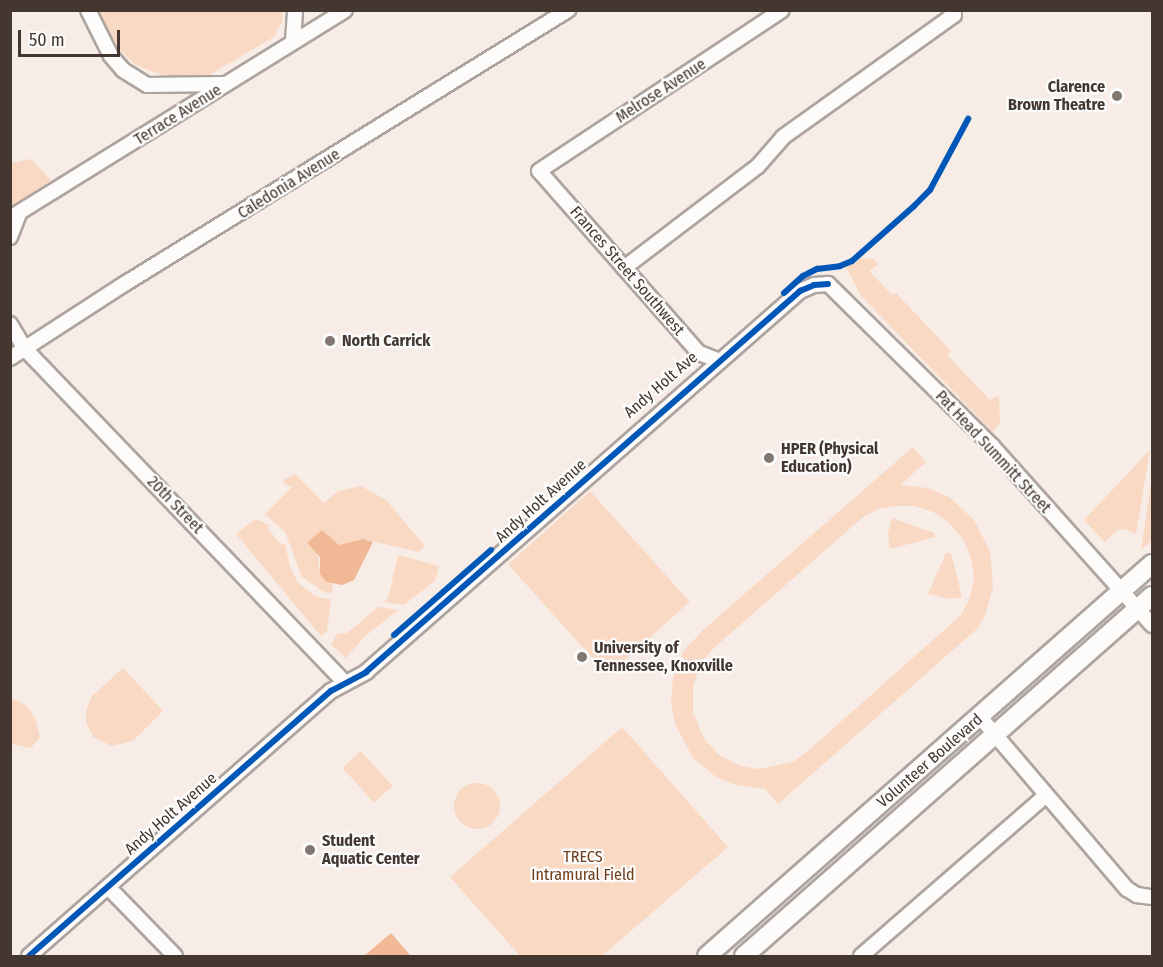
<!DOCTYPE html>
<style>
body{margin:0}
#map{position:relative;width:1163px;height:967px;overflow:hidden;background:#f7ece6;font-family:"Fira Sans Condensed",sans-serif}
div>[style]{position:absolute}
.green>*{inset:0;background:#fad9c4;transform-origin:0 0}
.round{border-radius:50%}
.water>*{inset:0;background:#f0b894}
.roads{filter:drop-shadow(2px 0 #aea49f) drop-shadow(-2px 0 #aea49f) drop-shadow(0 2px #aea49f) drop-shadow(0 -2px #aea49f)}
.street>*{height:14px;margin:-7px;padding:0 7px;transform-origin:7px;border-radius:7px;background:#fefcfb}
.secondary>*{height:18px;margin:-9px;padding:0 9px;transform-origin:9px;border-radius:9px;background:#fefcfb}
.cycleway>*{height:6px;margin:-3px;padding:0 3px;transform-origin:3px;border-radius:3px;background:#0057b8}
.dots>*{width:16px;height:16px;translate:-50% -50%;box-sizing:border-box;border:3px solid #fcfcfc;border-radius:50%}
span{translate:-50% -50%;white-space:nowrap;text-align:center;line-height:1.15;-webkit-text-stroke:4.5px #fcfcfc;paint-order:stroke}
.poi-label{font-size:16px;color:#433730;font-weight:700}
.right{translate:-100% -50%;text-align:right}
.left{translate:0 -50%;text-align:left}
.street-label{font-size:16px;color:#433730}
.park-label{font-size:16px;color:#6f3e1b}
.frame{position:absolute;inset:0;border:12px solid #433730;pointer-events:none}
.scale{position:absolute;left:18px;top:30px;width:102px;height:27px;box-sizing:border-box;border:3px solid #433730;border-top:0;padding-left:8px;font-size:18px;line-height:21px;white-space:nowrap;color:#433730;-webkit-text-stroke:4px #fcfcfc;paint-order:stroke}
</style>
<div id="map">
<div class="green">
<i style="clip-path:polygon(97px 11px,282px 11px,283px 20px,274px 37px,206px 77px,169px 78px,134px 64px,118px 47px)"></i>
<i style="clip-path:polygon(31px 159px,51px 180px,11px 207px,11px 163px)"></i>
<i style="clip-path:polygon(860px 258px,873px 259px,879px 264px,869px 271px,892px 295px,896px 293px,951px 351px,947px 355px,990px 400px,999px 395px,1000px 422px,993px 432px,861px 296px,846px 267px)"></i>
<i style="clip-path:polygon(evenodd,913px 447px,926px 462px,900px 485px,928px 488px,949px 497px,974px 520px,990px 551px,993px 588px,985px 615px,978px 628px,778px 804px,765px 789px,736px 785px,716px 777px,693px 758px,675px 724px,671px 703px,673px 677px,683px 652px,703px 630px,913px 447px,896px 506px,914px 506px,933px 512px,947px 521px,963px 539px,971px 557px,974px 578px,970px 598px,961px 615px,809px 750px,793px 762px,758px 769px,741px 766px,719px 755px,704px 739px,693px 712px,693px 685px,703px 660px,716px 646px,863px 517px,878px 509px,896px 506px)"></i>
<i style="clip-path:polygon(1150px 450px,1136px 534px,1124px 529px,1117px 530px,1105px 542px,1084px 520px)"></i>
<i style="clip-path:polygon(295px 474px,324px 503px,338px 491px,361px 486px,386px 500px,425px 546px,419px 552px,363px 539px,339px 545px,322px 530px,307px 544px,318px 554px,320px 574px,333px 586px,332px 593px,324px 592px,302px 577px,285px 532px,265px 514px,292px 487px,284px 484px,284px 480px)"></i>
<i style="clip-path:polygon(1152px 478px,1152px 540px,1141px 550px)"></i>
<i style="left:590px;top:491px;width:149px;height:110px;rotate:48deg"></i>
<i style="clip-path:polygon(892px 518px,934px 533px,935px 537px,890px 549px,888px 534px)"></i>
<i style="clip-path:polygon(255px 519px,270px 525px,268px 528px,280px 544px,285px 544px,290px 566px,298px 583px,315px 596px,331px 600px,327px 631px,321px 636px,236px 534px)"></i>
<i style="clip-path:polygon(946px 553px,951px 553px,962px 597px,949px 599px,928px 594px)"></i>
<i style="clip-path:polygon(398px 555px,439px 566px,435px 581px,404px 605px,384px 602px,388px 598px)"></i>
<i style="clip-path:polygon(378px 607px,398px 610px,363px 638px,346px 658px,331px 644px,338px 634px,347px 633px)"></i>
<i style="clip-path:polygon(123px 668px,163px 711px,133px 741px,112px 746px,93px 737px,86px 722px,86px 711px,92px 696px)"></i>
<i style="clip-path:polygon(10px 697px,27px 706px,36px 720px,40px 737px,31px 748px,11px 744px)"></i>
<i style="clip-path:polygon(622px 727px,728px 847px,602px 956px,520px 956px,450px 877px)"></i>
<i style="left:361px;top:751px;width:47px;height:25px;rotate:48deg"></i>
<i class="round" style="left:454px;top:783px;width:46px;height:46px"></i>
</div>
<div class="water">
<i style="clip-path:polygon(322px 530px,339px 545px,363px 539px,373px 542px,354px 580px,342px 585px,326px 582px,320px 574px,320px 557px,307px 543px)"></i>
<i style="clip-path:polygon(391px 933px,411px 956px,364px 956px)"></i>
</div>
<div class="roads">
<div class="street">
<i style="left:88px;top:10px;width:51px;rotate:63.4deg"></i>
<i style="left:111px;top:56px;width:18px;rotate:49deg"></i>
<i style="left:123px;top:70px;width:28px;rotate:32deg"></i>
<i style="left:147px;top:85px;width:77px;rotate:-0.7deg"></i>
<i style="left:293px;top:41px;width:31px;rotate:-86deg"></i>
<i style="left:10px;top:218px;width:394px;rotate:-31.8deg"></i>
<i style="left:10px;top:237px;width:26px;rotate:-69deg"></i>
<i style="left:624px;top:268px;width:168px;rotate:-37.3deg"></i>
<i style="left:758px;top:166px;width:38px;rotate:-49deg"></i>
<i style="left:783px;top:137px;width:210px;rotate:-35.5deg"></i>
<i style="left:954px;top:15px;width:6px;rotate:-121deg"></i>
<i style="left:10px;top:324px;width:29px;rotate:59deg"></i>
<i style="left:25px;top:349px;width:461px;rotate:46.2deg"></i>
<i style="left:10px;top:358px;width:138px;rotate:-32.9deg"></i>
<i style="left:126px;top:283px;width:520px;rotate:-31.7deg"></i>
<i style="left:720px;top:361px;width:22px;rotate:-159deg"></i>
<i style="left:699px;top:353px;width:242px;rotate:-131.3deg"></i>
<i style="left:539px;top:171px;width:291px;rotate:-33.5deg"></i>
<i style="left:980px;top:717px;width:226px;rotate:49.5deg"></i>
<i style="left:1127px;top:889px;width:12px;rotate:31deg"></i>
<i style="left:1137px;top:895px;width:15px;rotate:8deg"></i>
<i style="left:108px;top:887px;width:96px;rotate:45.8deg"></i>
<i style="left:29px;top:956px;width:402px;rotate:-41.3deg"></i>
<i style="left:331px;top:691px;width:40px;rotate:-28deg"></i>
<i style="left:366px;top:672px;width:578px;rotate:-41.28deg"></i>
<i style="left:800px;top:291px;width:15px;rotate:-23deg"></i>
<i style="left:814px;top:285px;width:14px;rotate:-4deg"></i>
<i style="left:828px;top:284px;width:231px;rotate:44.6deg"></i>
<i style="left:992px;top:446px;width:240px;rotate:48.2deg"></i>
<i style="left:861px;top:956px;width:244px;rotate:-41deg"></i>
</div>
<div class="secondary">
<i style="left:707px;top:956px;width:593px;rotate:-41.38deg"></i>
<i style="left:744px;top:956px;width:544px;rotate:-41.42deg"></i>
</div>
</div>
<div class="cycleway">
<i style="left:784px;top:293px;width:25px;rotate:-42deg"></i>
<i style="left:803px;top:276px;width:16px;rotate:-27deg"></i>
<i style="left:817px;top:269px;width:23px;rotate:-7deg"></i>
<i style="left:840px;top:266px;width:13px;rotate:-23deg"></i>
<i style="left:852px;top:261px;width:83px;rotate:-41.6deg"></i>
<i style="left:914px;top:206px;width:23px;rotate:-45deg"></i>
<i style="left:930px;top:190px;width:81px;rotate:-61.8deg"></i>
<i style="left:394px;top:635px;width:129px;rotate:-41.2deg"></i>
<i style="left:29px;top:956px;width:402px;rotate:-41.3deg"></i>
<i style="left:331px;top:691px;width:40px;rotate:-28deg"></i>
<i style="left:366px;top:672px;width:578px;rotate:-41.28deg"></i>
<i style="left:800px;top:291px;width:15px;rotate:-23deg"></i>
<i style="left:814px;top:285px;width:14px;rotate:-4deg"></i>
</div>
<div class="dots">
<i style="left:1117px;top:96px;background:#827670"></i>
<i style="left:330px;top:341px;background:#827670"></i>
<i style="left:769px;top:458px;background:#827670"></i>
<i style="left:582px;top:657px;background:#827670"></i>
<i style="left:310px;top:850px;background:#827670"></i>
</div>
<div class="poi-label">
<span class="right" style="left:1105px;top:96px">Clarence<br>Brown Theatre</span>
<span class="left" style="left:342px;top:341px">North Carrick</span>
<span class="left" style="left:781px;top:458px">HPER (Physical<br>Education)</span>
<span class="left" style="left:594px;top:657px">University of<br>Tennessee, Knoxville</span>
<span class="left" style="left:322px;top:850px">Student<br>Aquatic Center</span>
</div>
<div class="street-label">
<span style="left:661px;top:91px;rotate:-33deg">Melrose Avenue</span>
<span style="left:178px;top:115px;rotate:-32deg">Terrace Avenue</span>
<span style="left:289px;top:184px;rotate:-32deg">Caledonia Avenue</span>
<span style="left:627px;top:271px;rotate:49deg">Frances Street Southwest</span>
<span style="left:661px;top:385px;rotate:-41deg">Andy Holt Ave</span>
<span style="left:993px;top:452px;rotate:47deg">Pat Head Summitt Street</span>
<span style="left:541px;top:501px;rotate:-42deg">Andy Holt Avenue</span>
<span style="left:175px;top:505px;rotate:46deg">20th Street</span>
<span style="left:930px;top:761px;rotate:-41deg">Volunteer Boulevard</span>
<span style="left:171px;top:814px;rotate:-41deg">Andy Holt Avenue</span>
</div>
<div class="park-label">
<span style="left:583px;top:866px">TRECS<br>Intramural Field</span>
</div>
<div class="frame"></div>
<div class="scale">50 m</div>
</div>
